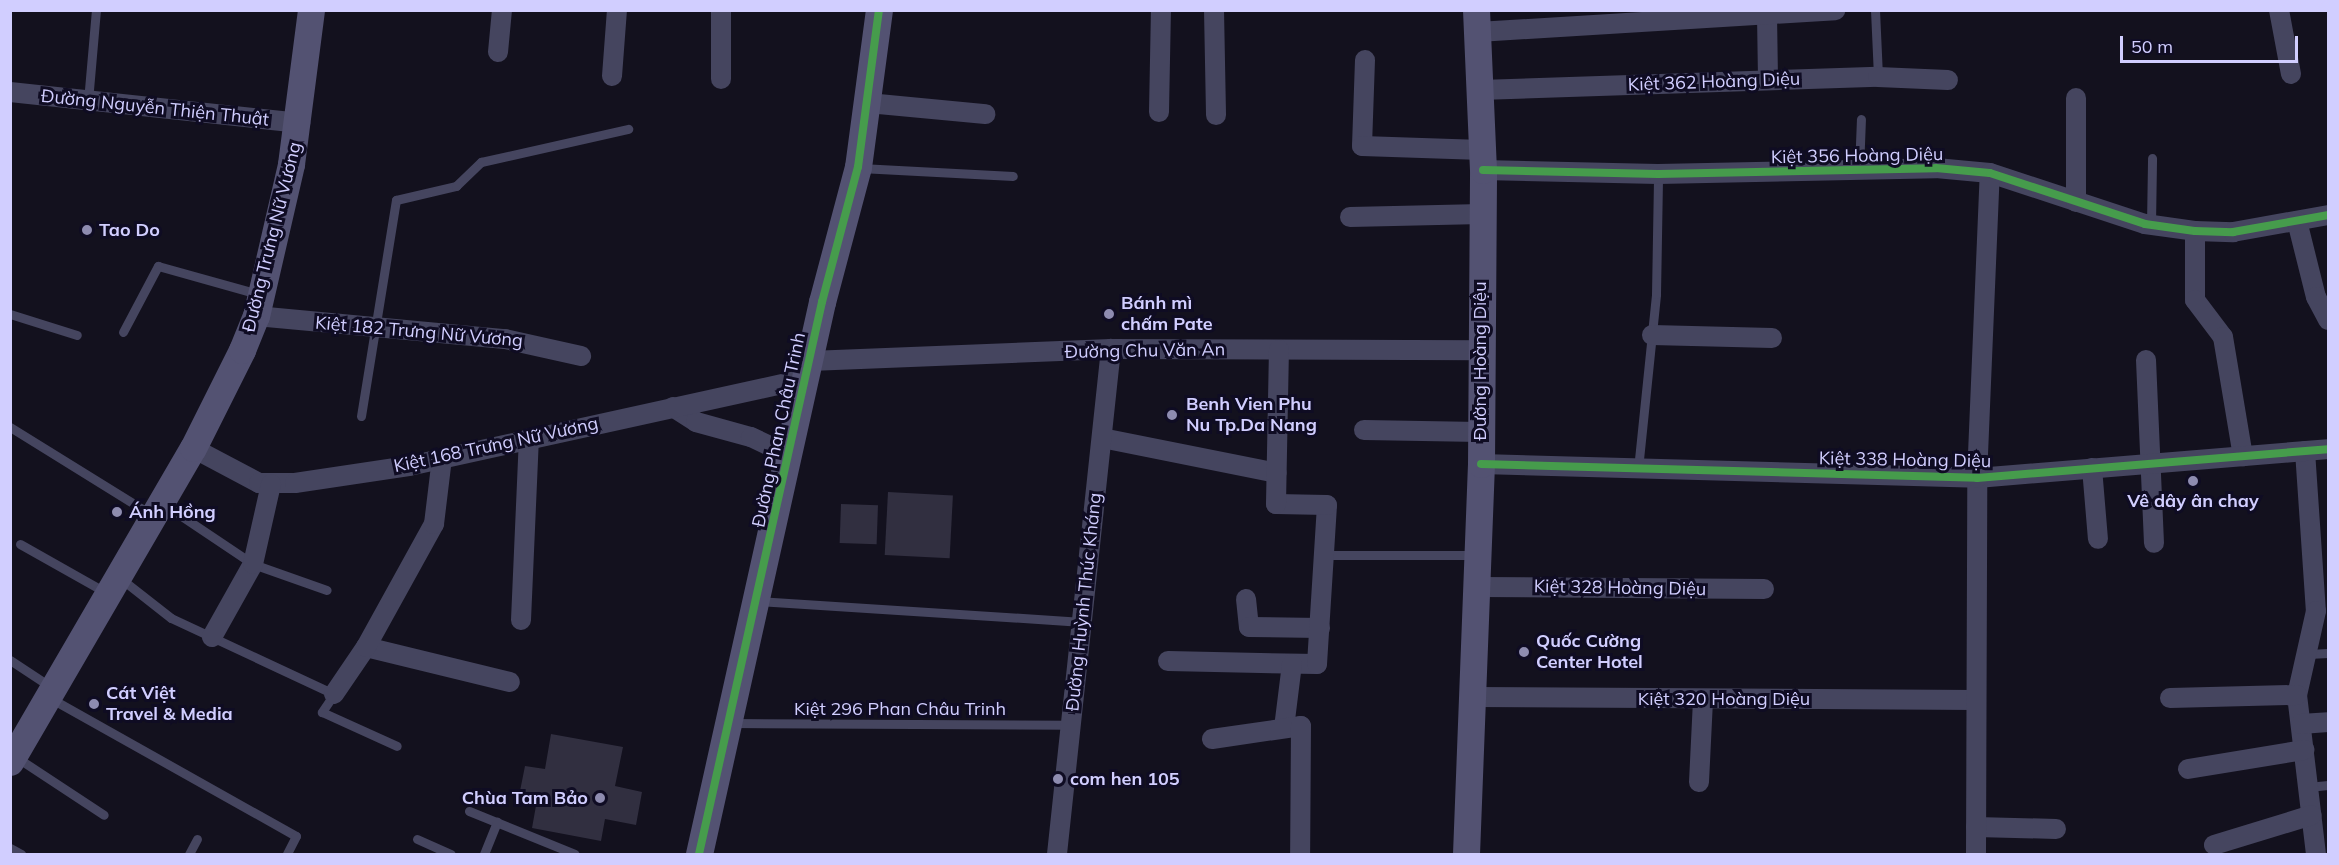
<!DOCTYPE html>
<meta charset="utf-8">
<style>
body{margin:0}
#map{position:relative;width:2339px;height:865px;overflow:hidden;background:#13111e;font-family:Mulish,sans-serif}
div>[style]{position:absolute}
.building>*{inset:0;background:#312f40;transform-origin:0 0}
.lane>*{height:9px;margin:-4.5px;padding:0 4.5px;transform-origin:4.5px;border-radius:4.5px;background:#45455f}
.street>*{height:20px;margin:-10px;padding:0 10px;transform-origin:10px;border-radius:10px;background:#45455f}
.secondary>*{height:27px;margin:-13.5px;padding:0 13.5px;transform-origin:13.5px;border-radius:13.5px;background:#535272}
.cycleway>*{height:8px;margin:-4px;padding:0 4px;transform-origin:4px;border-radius:4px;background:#469c4c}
.dots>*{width:16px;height:16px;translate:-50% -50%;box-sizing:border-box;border:3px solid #0f0c23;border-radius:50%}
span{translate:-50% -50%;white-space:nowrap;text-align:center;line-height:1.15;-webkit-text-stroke:6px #0f0c23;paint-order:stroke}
.street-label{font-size:18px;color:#d1ceff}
.poi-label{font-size:18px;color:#d1ceff;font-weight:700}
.left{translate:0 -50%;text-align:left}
.right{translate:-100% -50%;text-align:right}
.frame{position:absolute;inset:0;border:12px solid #d1ceff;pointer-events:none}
.scale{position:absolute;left:2120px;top:36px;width:178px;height:27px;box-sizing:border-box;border:3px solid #d1ceff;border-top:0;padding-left:8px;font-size:18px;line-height:21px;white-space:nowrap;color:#d1ceff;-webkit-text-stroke:4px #0f0c23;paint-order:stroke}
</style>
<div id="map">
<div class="building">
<i style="left:888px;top:492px;width:65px;height:63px;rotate:3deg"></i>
<i style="left:841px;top:504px;width:37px;height:39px;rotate:2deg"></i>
<i style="clip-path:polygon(551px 734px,623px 747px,615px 786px,642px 792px,636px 825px,605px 819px,601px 841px,532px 828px,537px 800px,519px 796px,525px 766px,545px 769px)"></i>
</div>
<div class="lane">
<i style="left:1875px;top:10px;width:67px;rotate:87.4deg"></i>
<i style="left:88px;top:101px;width:91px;rotate:-85deg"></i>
<i style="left:860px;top:168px;width:153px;rotate:3deg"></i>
<i style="left:1859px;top:170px;width:51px;rotate:-87.8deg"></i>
<i style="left:2151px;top:225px;width:67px;rotate:-89.1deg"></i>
<i style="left:10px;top:314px;width:70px;rotate:17.4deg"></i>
<i style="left:123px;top:332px;width:75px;rotate:-62.1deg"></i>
<i style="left:158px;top:266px;width:104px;rotate:15.6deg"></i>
<i style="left:361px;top:416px;width:219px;rotate:-80.8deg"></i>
<i style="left:396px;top:200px;width:62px;rotate:-13.1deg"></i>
<i style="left:456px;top:186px;width:35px;rotate:-44deg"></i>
<i style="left:481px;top:162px;width:151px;rotate:-12.7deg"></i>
<i style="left:10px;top:427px;width:167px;rotate:31.8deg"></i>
<i style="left:1638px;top:469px;width:176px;rotate:-84.1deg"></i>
<i style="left:1656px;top:294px;width:120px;rotate:-89deg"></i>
<i style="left:162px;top:503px;width:110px;rotate:33.8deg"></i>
<i style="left:253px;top:564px;width:78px;rotate:19.4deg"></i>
<i style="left:20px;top:544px;width:100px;rotate:29.4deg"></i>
<i style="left:1324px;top:555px;width:151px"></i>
<i style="left:120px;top:578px;width:65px;rotate:38.1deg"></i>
<i style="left:171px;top:618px;width:180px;rotate:25deg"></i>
<i style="left:334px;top:694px;width:22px;rotate:124deg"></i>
<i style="left:322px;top:712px;width:82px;rotate:24.4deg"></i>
<i style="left:759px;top:601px;width:324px;rotate:3.7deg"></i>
<i style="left:2308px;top:654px;width:20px;rotate:-3deg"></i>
<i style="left:10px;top:660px;width:49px;rotate:33.4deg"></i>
<i style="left:50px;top:698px;width:282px;rotate:29.3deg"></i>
<i style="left:296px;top:836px;width:20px;rotate:117deg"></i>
<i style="left:732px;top:723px;width:339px;rotate:0.3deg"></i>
<i style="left:16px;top:757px;width:105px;rotate:33.4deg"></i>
<i style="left:2308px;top:787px;width:20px;rotate:-6deg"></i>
<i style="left:469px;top:811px;width:114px;rotate:22.1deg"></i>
<i style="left:417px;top:839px;width:37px;rotate:24deg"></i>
<i style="left:10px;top:848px;width:13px;rotate:29deg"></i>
<i style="left:189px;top:854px;width:17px;rotate:-62deg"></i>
<i style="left:484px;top:854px;width:35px;rotate:-68deg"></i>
</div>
<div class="street">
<i style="left:1214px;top:10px;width:105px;rotate:88.9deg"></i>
<i style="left:2279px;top:10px;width:65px;rotate:79.4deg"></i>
<i style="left:1767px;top:15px;width:65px;rotate:89.1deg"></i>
<i style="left:1478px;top:32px;width:358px;rotate:-3.5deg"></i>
<i style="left:498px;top:52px;width:42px;rotate:-84.6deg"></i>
<i style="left:1365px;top:60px;width:86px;rotate:92deg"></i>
<i style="left:1362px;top:146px;width:120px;rotate:1.9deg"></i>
<i style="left:612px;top:76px;width:66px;rotate:-85.7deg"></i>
<i style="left:721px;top:79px;width:69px;rotate:-90deg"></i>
<i style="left:1480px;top:90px;width:398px;rotate:-1.9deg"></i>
<i style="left:1878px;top:77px;width:70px;rotate:2.5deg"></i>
<i style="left:10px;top:92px;width:292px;rotate:6.1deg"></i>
<i style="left:868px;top:103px;width:118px;rotate:5.4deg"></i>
<i style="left:1159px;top:112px;width:102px;rotate:-88.9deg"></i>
<i style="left:1483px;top:170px;width:175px;rotate:1.3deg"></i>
<i style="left:1658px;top:174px;width:278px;rotate:-1.2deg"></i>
<i style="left:1936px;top:168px;width:54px;rotate:5.3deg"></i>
<i style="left:1990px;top:173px;width:163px;rotate:18.2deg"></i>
<i style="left:2145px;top:224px;width:50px;rotate:8deg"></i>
<i style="left:2195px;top:231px;width:38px;rotate:2deg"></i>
<i style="left:2233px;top:232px;width:97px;rotate:-10.1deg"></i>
<i style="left:2076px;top:202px;width:104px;rotate:-90deg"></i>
<i style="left:1350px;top:217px;width:132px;rotate:-1.3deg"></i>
<i style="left:2297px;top:221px;width:78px;rotate:76deg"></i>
<i style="left:2316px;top:297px;width:26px;rotate:62deg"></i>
<i style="left:2195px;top:231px;width:69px;rotate:90deg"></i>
<i style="left:2195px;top:300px;width:46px;rotate:52.9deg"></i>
<i style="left:2223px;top:337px;width:121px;rotate:80.5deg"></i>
<i style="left:256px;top:316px;width:250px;rotate:5.3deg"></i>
<i style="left:505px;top:339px;width:78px;rotate:12.6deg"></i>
<i style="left:1652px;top:335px;width:120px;rotate:1.4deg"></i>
<i style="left:2146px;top:360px;width:183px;rotate:87.5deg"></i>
<i style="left:810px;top:361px;width:301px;rotate:-2.3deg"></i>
<i style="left:1111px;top:349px;width:369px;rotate:0.2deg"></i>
<i style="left:673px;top:407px;width:27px;rotate:33deg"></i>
<i style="left:696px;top:422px;width:57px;rotate:15.3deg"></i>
<i style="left:751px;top:437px;width:42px;rotate:25.3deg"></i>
<i style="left:1364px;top:430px;width:116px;rotate:1deg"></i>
<i style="left:1102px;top:438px;width:178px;rotate:11.3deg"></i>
<i style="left:193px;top:448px;width:75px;rotate:27.9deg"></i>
<i style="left:259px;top:483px;width:36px"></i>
<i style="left:295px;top:483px;width:115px;rotate:-8.5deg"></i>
<i style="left:409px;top:466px;width:405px;rotate:-12.4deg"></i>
<i style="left:2305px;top:451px;width:160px;rotate:86.1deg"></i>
<i style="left:2316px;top:611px;width:86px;rotate:102.7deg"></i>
<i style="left:2297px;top:695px;width:160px;rotate:83.2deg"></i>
<i style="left:1481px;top:464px;width:496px;rotate:1.6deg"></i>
<i style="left:1977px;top:478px;width:352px;rotate:-4.7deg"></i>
<i style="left:2092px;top:468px;width:71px;rotate:85.2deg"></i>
<i style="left:1476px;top:587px;width:288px;rotate:0.4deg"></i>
<i style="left:1246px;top:599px;width:28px;rotate:84deg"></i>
<i style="left:1249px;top:627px;width:71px;rotate:0.8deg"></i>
<i style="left:521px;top:620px;width:182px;rotate:-87.5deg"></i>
<i style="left:212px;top:637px;width:84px;rotate:-60.7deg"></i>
<i style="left:253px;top:564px;width:82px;rotate:-77.3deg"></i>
<i style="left:366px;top:647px;width:148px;rotate:13.7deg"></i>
<i style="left:1168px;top:661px;width:149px;rotate:1.2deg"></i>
<i style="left:1317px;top:664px;width:159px;rotate:-86.4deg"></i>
<i style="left:1327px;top:505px;width:51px;rotate:-178.9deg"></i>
<i style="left:1276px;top:504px;width:154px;rotate:-88.9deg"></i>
<i style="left:334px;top:694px;width:57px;rotate:-55.8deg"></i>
<i style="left:366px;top:647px;width:141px;rotate:-61.1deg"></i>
<i style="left:434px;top:524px;width:66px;rotate:-83.1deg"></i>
<i style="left:1472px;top:697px;width:504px;rotate:0.34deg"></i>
<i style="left:2170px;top:698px;width:127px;rotate:-1.4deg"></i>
<i style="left:2301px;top:724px;width:27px;rotate:-4deg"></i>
<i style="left:1284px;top:728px;width:64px;rotate:-82.9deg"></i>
<i style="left:1212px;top:739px;width:90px;rotate:-8.3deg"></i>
<i style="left:1301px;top:726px;width:128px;rotate:90.4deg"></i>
<i style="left:2188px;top:769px;width:118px;rotate:-9.3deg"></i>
<i style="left:1699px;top:782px;width:83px;rotate:-87.2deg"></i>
<i style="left:1976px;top:827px;width:80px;rotate:1.4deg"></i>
<i style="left:2214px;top:845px;width:102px;rotate:-17deg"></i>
<i style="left:1057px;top:854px;width:508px;rotate:-83.9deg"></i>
<i style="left:1976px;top:854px;width:376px;rotate:-89.8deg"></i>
<i style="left:1977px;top:478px;width:305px;rotate:-87.6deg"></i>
</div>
<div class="secondary">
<i style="left:10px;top:762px;width:363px;rotate:-59.8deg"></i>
<i style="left:193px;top:448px;width:110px;rotate:-63.4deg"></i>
<i style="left:242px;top:350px;width:37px;rotate:-68deg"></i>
<i style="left:256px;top:316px;width:156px;rotate:-77deg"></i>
<i style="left:291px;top:164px;width:155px;rotate:-82.6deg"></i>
<i style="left:699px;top:854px;width:566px;rotate:-77.44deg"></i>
<i style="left:822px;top:302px;width:140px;rotate:-75.1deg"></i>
<i style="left:858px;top:167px;width:158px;rotate:-82.4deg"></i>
<i style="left:1466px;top:854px;width:390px;rotate:-87.8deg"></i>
<i style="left:1481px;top:464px;width:294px;rotate:-89.6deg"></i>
<i style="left:1483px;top:170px;width:160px;rotate:-92.5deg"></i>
</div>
<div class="cycleway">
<i style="left:1483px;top:170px;width:175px;rotate:1.3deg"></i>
<i style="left:1658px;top:174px;width:278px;rotate:-1.2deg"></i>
<i style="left:1936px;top:168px;width:54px;rotate:5.3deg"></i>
<i style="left:1990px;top:173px;width:163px;rotate:18.2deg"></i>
<i style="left:2145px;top:224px;width:50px;rotate:8deg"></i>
<i style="left:2195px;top:231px;width:38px;rotate:2deg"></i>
<i style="left:2233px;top:232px;width:97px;rotate:-10.1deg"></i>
<i style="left:1481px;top:464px;width:496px;rotate:1.6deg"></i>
<i style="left:1977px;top:478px;width:352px;rotate:-4.7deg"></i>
<i style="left:699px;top:854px;width:566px;rotate:-77.44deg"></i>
<i style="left:822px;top:302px;width:140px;rotate:-75.1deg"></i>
<i style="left:858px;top:167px;width:158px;rotate:-82.4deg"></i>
</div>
<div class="dots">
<i style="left:87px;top:230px;background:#8e8cb0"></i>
<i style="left:1109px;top:314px;background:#8e8cb0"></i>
<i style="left:1172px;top:415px;background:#8e8cb0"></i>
<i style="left:2193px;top:481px;background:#8e8cb0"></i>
<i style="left:117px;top:512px;background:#8e8cb0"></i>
<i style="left:1524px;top:652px;background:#8e8cb0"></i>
<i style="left:94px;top:704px;background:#8e8cb0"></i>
<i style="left:1058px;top:779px;background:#8e8cb0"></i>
<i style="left:600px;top:798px;background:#8e8cb0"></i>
</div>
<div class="street-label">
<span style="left:1714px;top:82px;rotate:-2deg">Kiệt 362 Hoàng Diệu</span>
<span style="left:155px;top:108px;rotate:6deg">Đường Nguyễn Thiện Thuật</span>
<span style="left:1857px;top:156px;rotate:-1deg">Kiệt 356 Hoàng Diệu</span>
<span style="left:272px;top:237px;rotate:-76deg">Đường Trưng Nữ Vương</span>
<span style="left:419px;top:332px;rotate:5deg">Kiệt 182 Trưng Nữ Vương</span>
<span style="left:1145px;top:351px;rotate:-1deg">Đường Chu Văn An</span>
<span style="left:1480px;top:361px;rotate:-90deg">Đường Hoàng Diệu</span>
<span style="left:779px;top:430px;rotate:-78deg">Đường Phan Châu Trinh</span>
<span style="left:496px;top:445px;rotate:-12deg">Kiệt 168 Trưng Nữ Vương</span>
<span style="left:1905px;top:460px;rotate:1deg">Kiệt 338 Hoàng Diệu</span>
<span style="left:1620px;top:588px;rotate:1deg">Kiệt 328 Hoàng Diệu</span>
<span style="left:1084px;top:602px;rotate:-84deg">Đường Huỳnh Thúc Kháng</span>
<span style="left:1724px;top:699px">Kiệt 320 Hoàng Diệu</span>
<span style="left:900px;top:709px">Kiệt 296 Phan Châu Trinh</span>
</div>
<div class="poi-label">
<span class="left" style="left:99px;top:230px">Tao Do</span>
<span class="left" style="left:1121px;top:314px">Bánh mì<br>chấm Pate</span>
<span class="left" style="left:1186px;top:415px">Benh Vien Phu<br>Nu Tp.Da Nang</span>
<span style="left:2193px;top:501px">Vê dây ân chay</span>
<span class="left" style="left:129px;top:512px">Ánh Hồng</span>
<span class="left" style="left:1536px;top:652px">Quốc Cường<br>Center Hotel</span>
<span class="left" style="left:106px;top:704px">Cát Việt<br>Travel &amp; Media</span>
<span class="left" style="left:1070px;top:779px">com hen 105</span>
<span class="right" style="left:588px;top:798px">Chùa Tam Bảo</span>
</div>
<div class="frame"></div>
<div class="scale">50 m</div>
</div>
